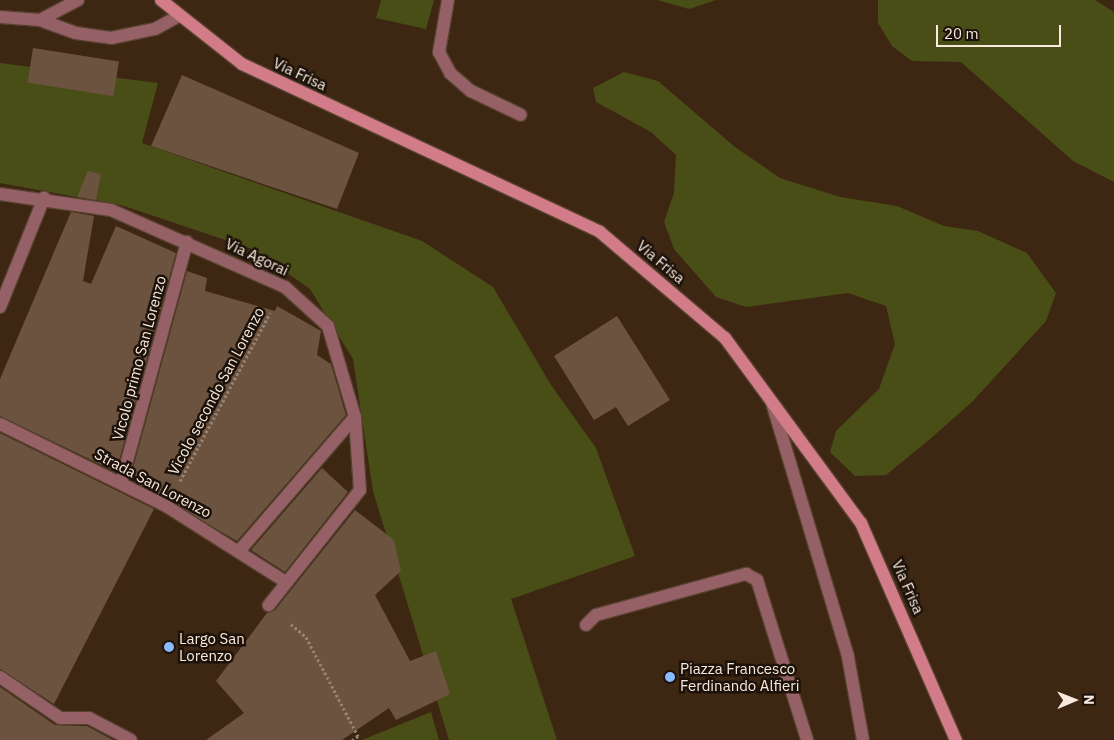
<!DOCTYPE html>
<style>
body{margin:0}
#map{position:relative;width:1114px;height:740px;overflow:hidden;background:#3d2713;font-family:"IBM Plex Sans",sans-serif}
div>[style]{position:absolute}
.green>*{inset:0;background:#494e17}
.building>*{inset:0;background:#6c533f;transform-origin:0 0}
.path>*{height:3px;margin-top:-1.5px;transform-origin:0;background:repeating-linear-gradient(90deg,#958272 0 2.5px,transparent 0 5px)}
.roads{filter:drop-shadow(1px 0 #57422f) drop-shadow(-1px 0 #57422f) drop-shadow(0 1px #57422f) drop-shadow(0 -1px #57422f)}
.lane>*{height:12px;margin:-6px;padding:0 6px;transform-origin:6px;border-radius:6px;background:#966067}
.street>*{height:12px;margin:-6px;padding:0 6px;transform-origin:6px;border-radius:6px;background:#966067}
.secondary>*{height:12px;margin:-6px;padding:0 6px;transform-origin:6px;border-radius:6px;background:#d17c88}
.dots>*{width:14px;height:14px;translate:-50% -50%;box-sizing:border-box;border:2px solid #1c120a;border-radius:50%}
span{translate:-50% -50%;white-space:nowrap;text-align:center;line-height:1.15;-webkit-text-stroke:5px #1c120a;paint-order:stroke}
.street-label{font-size:15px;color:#f9eade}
.poi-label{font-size:15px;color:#f9eade}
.left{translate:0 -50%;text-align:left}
.north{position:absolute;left:1049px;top:675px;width:50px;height:50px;-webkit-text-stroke:4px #1c120a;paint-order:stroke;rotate:89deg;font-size:14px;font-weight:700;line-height:20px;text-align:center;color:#f9eade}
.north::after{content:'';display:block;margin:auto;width:18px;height:22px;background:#f9eade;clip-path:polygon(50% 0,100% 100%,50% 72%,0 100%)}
.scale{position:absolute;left:936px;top:25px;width:125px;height:22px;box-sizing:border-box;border:2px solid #f9eade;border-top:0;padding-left:6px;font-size:15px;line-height:18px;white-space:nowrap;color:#f9eade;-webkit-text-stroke:4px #1c120a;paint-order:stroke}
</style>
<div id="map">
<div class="green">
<i style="clip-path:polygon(381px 0,434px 0,426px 29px,376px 18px)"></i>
<i style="clip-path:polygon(657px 0,716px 0,689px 9px)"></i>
<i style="clip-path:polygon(878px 0,1095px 0,1114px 12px,1114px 182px,1073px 161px,961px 62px,912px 61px,892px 46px,878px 23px)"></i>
<i style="clip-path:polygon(0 63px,158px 83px,142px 143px,422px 241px,493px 287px,551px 385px,596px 448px,635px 556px,511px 599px,557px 740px,449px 740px,373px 491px,353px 359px,310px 289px,255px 250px,121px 205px,0 183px)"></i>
<i style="clip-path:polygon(624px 72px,658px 81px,735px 147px,780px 178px,840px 197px,897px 206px,944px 226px,978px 231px,1027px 253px,1056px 293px,1046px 321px,972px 402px,930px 439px,886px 475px,855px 476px,830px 452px,836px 431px,879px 389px,895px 344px,886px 306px,848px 293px,746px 307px,716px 297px,674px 249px,664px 222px,674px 193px,676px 155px,651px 132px,596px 102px,593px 88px)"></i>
<i style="clip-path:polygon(431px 712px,439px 740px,362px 740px,389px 729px)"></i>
</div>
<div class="building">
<i style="left:33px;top:48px;width:87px;height:35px;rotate:9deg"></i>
<i style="clip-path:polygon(182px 75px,359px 153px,337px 209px,151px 146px)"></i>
<i style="clip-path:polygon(88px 171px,101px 174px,96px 200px,77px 197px)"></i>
<i style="clip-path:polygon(71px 212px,94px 216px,83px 281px,91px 284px,116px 226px,176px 253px,116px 472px,0 416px,0 379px)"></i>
<i style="clip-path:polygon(187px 271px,207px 278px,205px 291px,275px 311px,277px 306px,321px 331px,317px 355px,331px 364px,346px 415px,237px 541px,130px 479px)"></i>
<i style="clip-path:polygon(617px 316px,670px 400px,628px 426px,616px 407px,594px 420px,554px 356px)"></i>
<i style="clip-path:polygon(0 433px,154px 509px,54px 704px,0 669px)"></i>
<i style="clip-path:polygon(322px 468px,348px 492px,285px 572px,251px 550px)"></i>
<i style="clip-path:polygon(355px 510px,394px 540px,401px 571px,375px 595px,410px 661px,436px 651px,450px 694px,396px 720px,389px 708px,342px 740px,206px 740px,244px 713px,216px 681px,267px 613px,275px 610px)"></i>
<i style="clip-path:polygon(0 687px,55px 725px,87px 726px,113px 740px,0 740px)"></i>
</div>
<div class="path">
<i style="left:180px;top:481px;width:191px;rotate:-61.8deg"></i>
<i style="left:291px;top:624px;width:20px;rotate:41deg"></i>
<i style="left:306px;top:637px;width:112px;rotate:62.3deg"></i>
<i style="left:358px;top:736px;width:7px;rotate:146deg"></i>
</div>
<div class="roads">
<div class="lane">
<i style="left:448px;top:0;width:53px;rotate:99.8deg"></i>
<i style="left:439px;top:52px;width:24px;rotate:62deg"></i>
<i style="left:450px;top:73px;width:28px;rotate:41deg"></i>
<i style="left:471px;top:91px;width:55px;rotate:25.6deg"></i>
<i style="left:772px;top:403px;width:265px;rotate:73.3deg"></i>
<i style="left:848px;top:657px;width:84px;rotate:79.8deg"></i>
<i style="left:586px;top:625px;width:14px;rotate:-45deg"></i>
<i style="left:596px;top:615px;width:156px;rotate:-15.3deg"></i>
<i style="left:746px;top:574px;width:13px;rotate:29deg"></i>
<i style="left:757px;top:580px;width:168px;rotate:72.6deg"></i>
</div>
<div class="street">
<i style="left:0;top:17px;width:40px;rotate:4.3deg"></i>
<i style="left:40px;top:20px;width:38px;rotate:20deg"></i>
<i style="left:76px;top:33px;width:35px;rotate:8deg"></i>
<i style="left:111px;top:38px;width:45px;rotate:-11.6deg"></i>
<i style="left:155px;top:29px;width:25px;rotate:-29deg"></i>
<i style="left:40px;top:20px;width:43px;rotate:-27.8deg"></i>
<i style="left:0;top:194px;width:112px;rotate:8.2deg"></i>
<i style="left:111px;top:210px;width:190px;rotate:23.9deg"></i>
<i style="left:285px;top:287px;width:58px;rotate:42.2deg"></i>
<i style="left:328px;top:326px;width:95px;rotate:73.5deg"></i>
<i style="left:355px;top:417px;width:73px;rotate:86.1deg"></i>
<i style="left:360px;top:490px;width:147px;rotate:128.4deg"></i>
<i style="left:0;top:307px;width:118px;rotate:-68deg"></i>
<i style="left:0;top:424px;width:185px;rotate:26.3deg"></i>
<i style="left:166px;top:506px;width:140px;rotate:32.4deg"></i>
<i style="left:121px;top:483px;width:250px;rotate:-74.7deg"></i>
<i style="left:240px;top:550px;width:176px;rotate:-49.2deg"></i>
<i style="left:0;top:677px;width:73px;rotate:34.3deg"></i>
<i style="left:60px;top:718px;width:29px"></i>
<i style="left:89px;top:718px;width:47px;rotate:27.6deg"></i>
</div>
<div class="secondary">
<i style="left:161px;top:0;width:103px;rotate:38.3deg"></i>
<i style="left:242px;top:64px;width:395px;rotate:25.1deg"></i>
<i style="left:600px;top:232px;width:164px;rotate:40.3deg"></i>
<i style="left:725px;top:338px;width:230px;rotate:53.7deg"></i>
<i style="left:861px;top:523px;width:237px;rotate:66.4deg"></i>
</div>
</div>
<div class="dots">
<i style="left:169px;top:647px;background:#89bafc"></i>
<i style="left:670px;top:677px;background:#89bafc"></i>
</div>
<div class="street-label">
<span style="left:300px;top:74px;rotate:25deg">Via Frisa</span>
<span style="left:257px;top:257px;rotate:25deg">Via Agorai</span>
<span style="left:661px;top:262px;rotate:40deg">Via Frisa</span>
<span style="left:139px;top:358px;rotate:-75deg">Vicolo primo San Lorenzo</span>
<span style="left:216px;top:391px;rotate:-62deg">Vicolo secondo San Lorenzo</span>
<span style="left:153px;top:483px;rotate:28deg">Strada San Lorenzo</span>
<span style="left:908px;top:587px;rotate:66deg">Via Frisa</span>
</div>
<div class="poi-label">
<span class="left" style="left:179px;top:647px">Largo San<br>Lorenzo</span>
<span class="left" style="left:680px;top:677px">Piazza Francesco<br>Ferdinando Alfieri</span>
</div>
<div class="north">N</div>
<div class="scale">20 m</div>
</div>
